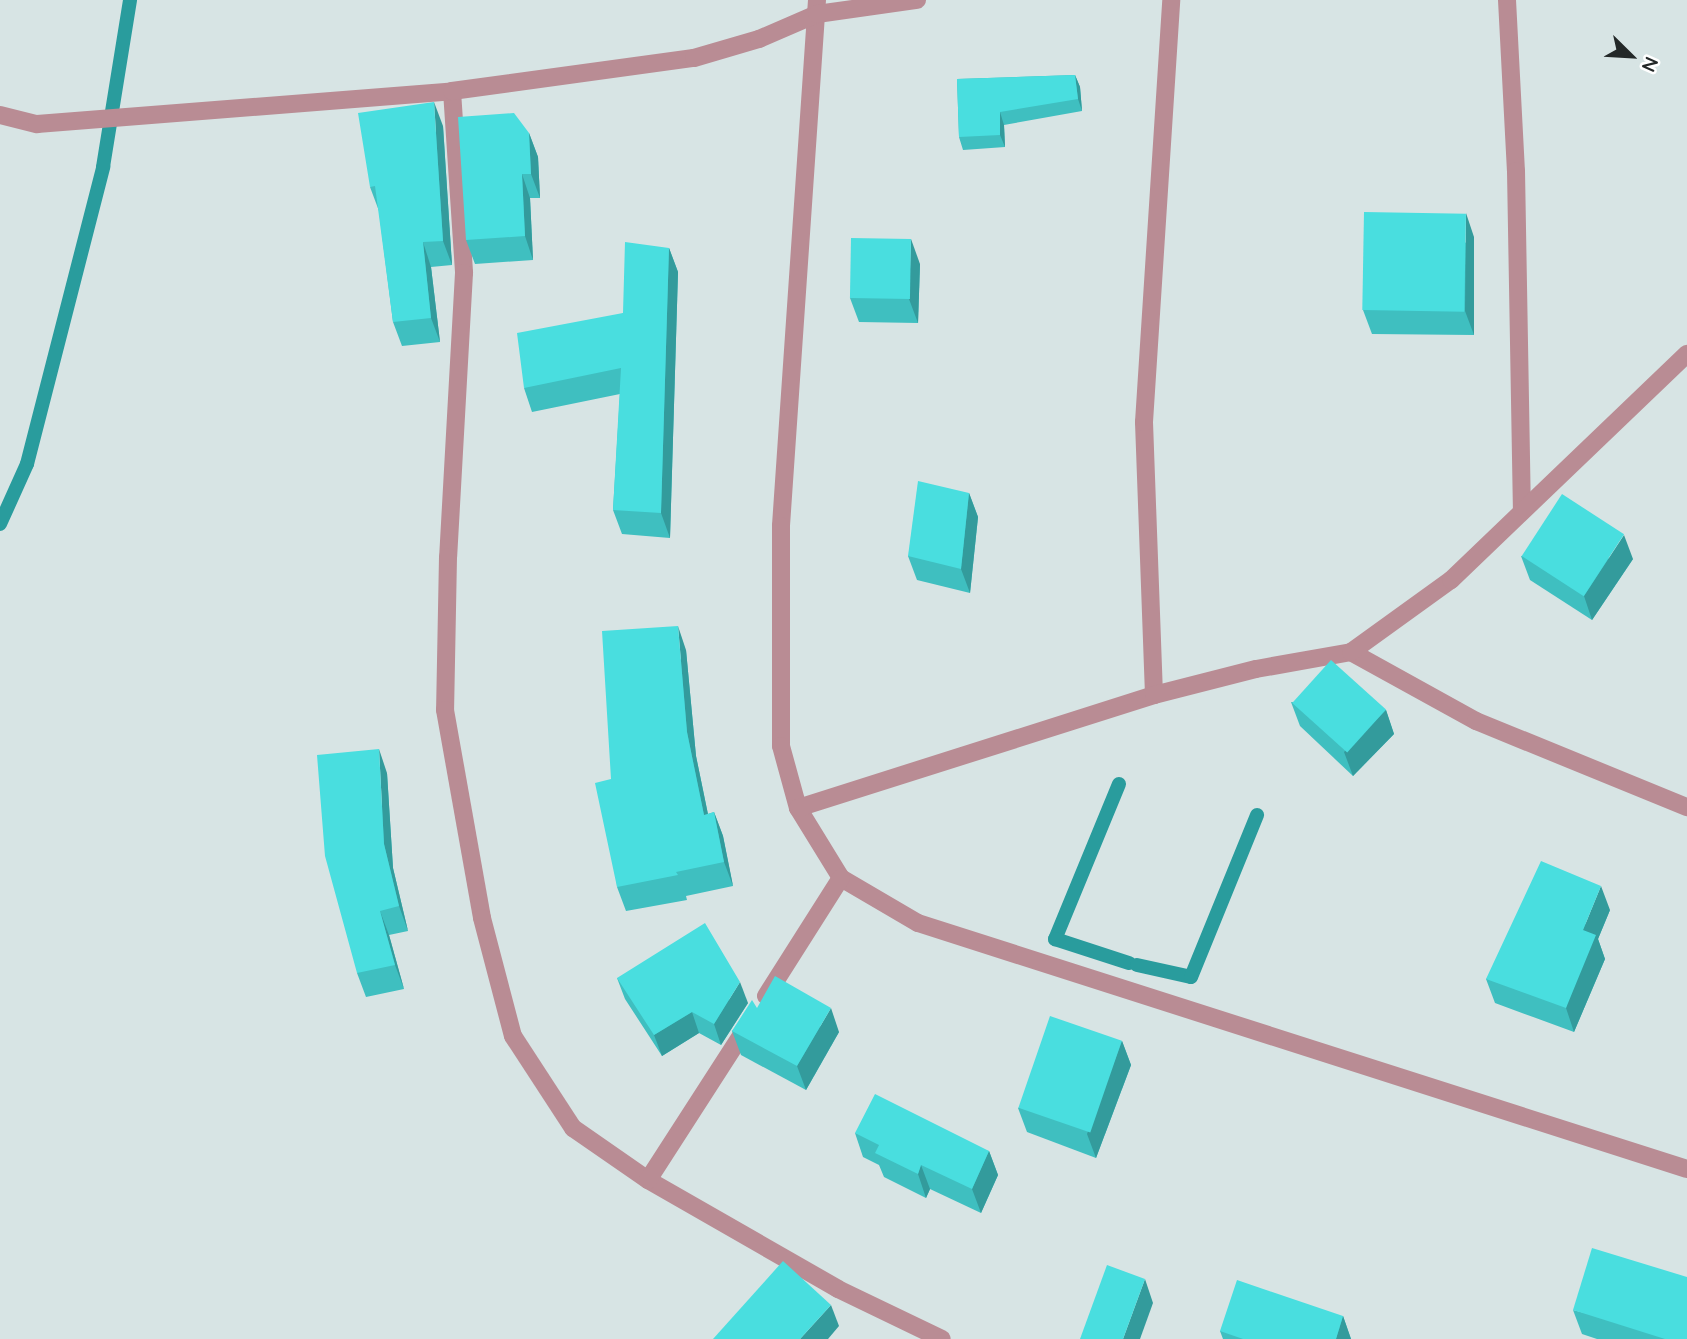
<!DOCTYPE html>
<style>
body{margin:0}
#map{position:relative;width:1687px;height:1339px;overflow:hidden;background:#d7e4e4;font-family:Quicksand,sans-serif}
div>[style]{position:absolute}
.stream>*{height:14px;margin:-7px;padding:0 7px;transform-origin:7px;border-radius:7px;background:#299c9d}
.minor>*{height:18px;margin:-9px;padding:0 9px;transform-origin:9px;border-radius:9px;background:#b98c94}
.wall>*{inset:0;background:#3fbfc0}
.shaded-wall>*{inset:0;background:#339b9c}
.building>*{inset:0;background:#49dedf;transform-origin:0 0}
span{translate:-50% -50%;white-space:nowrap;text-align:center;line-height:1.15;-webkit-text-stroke:6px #fff;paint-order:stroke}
.north{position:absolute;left:1596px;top:21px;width:70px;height:70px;-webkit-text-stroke:5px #fff;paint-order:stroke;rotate:114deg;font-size:19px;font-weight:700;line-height:28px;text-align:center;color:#232828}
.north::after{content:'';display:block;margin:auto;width:24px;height:32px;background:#232828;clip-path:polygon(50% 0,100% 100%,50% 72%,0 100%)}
</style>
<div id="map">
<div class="stream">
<i style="left:0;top:524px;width:66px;rotate:-65.8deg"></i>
<i style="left:27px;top:464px;width:307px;rotate:-75.6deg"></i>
<i style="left:103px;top:167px;width:169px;rotate:-80.8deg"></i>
<i style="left:1119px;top:784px;width:168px;rotate:112.4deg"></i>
<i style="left:1055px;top:939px;width:78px;rotate:18deg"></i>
<i style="left:1137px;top:965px;width:55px;rotate:12.5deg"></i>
<i style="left:1191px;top:977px;width:175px;rotate:-67.8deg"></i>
</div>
<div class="minor">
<i style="left:817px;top:0;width:527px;rotate:93.92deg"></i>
<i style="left:781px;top:526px;width:220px;rotate:90deg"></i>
<i style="left:781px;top:746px;width:64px;rotate:74.7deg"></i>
<i style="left:798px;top:808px;width:82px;rotate:58.4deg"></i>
<i style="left:841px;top:878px;width:89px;rotate:30.3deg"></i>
<i style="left:918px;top:923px;width:807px;rotate:17.74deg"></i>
<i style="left:1507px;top:0;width:171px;rotate:87deg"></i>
<i style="left:1516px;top:171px;width:338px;rotate:89deg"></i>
<i style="left:452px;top:91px;width:182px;rotate:86.2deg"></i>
<i style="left:464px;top:273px;width:284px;rotate:93.2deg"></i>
<i style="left:448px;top:557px;width:153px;rotate:91.1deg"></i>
<i style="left:445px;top:710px;width:211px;rotate:79.9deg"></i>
<i style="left:482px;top:918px;width:122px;rotate:75.3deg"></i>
<i style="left:513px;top:1036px;width:110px;rotate:56.9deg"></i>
<i style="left:573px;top:1128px;width:91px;rotate:34.7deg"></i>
<i style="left:648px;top:1180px;width:219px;rotate:29.8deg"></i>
<i style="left:838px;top:1289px;width:115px;rotate:25.7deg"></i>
<i style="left:0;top:115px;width:38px;rotate:14deg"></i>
<i style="left:37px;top:124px;width:416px;rotate:-4.5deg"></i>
<i style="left:452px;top:91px;width:244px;rotate:-7.8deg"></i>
<i style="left:694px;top:58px;width:68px;rotate:-16.3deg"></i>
<i style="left:759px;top:39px;width:63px;rotate:-23.3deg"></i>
<i style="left:817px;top:14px;width:101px;rotate:-8deg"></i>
<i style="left:1351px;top:652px;width:143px;rotate:28.9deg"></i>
<i style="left:1476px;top:721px;width:228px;rotate:22.2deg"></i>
<i style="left:1154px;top:695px;width:273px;rotate:-92.1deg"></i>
<i style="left:1144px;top:422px;width:423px;rotate:-86.3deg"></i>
<i style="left:798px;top:808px;width:374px;rotate:-17.6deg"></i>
<i style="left:1154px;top:695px;width:105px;rotate:-14.3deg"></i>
<i style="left:1256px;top:669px;width:97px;rotate:-10.1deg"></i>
<i style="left:1351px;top:652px;width:123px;rotate:-35.8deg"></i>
<i style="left:1451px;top:580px;width:327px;rotate:-43.8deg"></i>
<i style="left:766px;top:996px;width:140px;rotate:-57.6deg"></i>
<i style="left:648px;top:1180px;width:187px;rotate:-57.2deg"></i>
</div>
<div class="wall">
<i style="clip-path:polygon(1075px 75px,1080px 87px,1082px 111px,1004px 125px,1005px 147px,963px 150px,959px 137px,957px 79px)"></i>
<i style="clip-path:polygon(443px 126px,452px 265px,431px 267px,440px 342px,402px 346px,393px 322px,379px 211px,370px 187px)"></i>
<i style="clip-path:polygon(529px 133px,538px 157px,540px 198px,530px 198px,533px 260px,475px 264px,466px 240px)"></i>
<i style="clip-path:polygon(1474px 237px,1474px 335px,1372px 334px,1363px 310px)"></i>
<i style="clip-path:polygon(669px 248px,678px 272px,670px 538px,622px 534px,613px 510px,620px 394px,532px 412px,524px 388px,623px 313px)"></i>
<i style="clip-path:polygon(920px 264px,918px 323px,859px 322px,850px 298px)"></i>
<i style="clip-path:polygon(969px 493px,978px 517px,970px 593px,917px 580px,908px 556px)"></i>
<i style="clip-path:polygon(1521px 556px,1633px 559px,1592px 620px,1530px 580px)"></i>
<i style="clip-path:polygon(686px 650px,696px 756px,708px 814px,714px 812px,723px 836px,733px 886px,686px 896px,687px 900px,626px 911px,617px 887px,611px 779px)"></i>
<i style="clip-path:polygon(1291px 702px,1386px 710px,1394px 734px,1353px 776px,1300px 726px)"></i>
<i style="clip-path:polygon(387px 773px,393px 868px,408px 931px,389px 935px,404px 989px,366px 997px,357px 973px)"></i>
<i style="clip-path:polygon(1610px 910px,1598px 939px,1605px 959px,1574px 1032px,1495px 1003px,1486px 979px)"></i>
<i style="clip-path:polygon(617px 978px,748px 1003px,721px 1045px,699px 1033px,662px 1056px,625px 999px)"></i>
<i style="clip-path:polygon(757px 1008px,839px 1032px,806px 1090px,741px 1055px,732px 1031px)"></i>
<i style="clip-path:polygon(1122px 1041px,1131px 1065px,1096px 1158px,1027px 1132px,1018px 1108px)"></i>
<i style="clip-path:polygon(855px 1133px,989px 1151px,998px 1175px,981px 1213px,930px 1189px,926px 1198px,884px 1177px,879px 1165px,863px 1157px)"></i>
<i style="clip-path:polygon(1573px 1310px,1687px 1339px,1597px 1339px,1582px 1334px)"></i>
<i style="clip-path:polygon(1343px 1316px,1351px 1339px,1223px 1339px,1220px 1331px)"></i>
</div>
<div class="shaded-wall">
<i style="clip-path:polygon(1075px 75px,1080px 87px,1082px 111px,1078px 99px)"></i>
<i style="clip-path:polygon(434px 102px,443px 126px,452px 265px,443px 241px)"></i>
<i style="clip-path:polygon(1000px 112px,1004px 125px,1005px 147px,1000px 135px)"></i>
<i style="clip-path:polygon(529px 133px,538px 157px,540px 198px,531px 174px)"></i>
<i style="clip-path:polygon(522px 174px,530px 198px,533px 260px,525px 236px)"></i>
<i style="clip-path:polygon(1466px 213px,1474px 237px,1474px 335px,1465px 311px)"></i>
<i style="clip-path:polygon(911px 239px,920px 264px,918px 323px,909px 299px)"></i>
<i style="clip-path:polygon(423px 242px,431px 267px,440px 342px,431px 318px)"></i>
<i style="clip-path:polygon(669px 248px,678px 272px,670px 538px,661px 513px)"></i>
<i style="clip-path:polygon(969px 493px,978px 517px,970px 593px,961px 569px)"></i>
<i style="clip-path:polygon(1624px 535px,1633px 559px,1592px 620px,1584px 596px)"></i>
<i style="clip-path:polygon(678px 626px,686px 650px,696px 756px,713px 839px,704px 815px,687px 732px)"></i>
<i style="clip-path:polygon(1386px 710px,1394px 734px,1353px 776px,1344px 752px)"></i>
<i style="clip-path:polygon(379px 749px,387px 773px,393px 868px,408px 931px,399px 906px,384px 844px)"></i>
<i style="clip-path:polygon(714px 812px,723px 836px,733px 886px,724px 862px)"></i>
<i style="clip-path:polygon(1601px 886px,1610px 910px,1598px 939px,1605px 959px,1574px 1032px,1566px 1008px,1583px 930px)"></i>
<i style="clip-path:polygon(380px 911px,389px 935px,404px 989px,395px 965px)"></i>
<i style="clip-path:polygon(740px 982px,748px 1003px,721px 1045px,714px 1024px)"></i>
<i style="clip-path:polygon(831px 1008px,839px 1032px,806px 1090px,797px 1066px)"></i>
<i style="clip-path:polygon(692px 1012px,699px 1033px,662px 1056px,654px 1035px)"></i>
<i style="clip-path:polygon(1122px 1041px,1131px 1065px,1096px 1158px,1087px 1134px)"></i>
<i style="clip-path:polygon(989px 1151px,998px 1175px,981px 1213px,972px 1189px)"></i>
<i style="clip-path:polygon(921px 1165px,930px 1189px,926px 1198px,918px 1174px)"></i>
<i style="clip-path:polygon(1145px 1279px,1153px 1303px,1140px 1339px,1123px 1339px)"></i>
<i style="clip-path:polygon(831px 1305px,839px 1326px,828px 1339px,800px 1339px)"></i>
<i style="clip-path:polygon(1343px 1316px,1351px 1339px,1336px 1339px)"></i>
</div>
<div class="building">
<i style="clip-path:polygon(1075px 75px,1078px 99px,1000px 112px,1000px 135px,959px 137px,957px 79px)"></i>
<i style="clip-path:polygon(434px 102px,443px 241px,423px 242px,431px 318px,393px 322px,375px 186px,370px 187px,358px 113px)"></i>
<i style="clip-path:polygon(514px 113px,529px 133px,531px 174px,522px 174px,525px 236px,466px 240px,458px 117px)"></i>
<i style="left:1364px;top:212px;width:102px;height:98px;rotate:1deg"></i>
<i style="left:851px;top:238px;width:60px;height:60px;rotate:1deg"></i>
<i style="clip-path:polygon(625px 242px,669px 248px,661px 513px,613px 510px,621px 368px,524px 388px,517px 333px,623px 313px)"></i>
<i style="clip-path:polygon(918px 481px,969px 493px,961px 569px,908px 556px)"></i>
<i style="left:1562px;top:494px;width:74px;height:74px;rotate:33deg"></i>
<i style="clip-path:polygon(678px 626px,687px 732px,704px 815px,714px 812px,724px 862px,676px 872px,678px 875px,617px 887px,595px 783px,611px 779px,602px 631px)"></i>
<i style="left:1331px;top:660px;width:74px;height:58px;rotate:42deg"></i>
<i style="clip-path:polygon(379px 749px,384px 844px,399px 906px,380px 911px,395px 965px,357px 973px,325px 856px,317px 755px)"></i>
<i style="clip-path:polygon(1541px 861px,1601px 886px,1583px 930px,1596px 935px,1566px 1008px,1486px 979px)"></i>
<i style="clip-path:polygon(705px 923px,740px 982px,714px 1024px,692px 1012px,654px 1035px,617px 978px)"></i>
<i style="clip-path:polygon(775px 976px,831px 1008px,797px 1066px,732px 1031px,752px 1000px,757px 1008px)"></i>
<i style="left:1050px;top:1016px;width:76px;height:97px;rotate:19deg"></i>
<i style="clip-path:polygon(875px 1094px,989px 1151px,972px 1189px,921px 1165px,918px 1174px,875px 1153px,879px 1145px,855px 1133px)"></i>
<i style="clip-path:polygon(1592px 1248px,1687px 1277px,1687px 1339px,1665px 1339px,1573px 1310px)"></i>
<i style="clip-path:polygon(783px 1261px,831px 1305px,800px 1339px,713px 1339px)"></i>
<i style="clip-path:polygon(1107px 1265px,1145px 1279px,1123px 1339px,1080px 1339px)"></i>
<i style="clip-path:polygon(1237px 1280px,1343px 1316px,1336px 1339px,1243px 1339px,1220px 1331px)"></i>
</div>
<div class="north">N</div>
</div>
